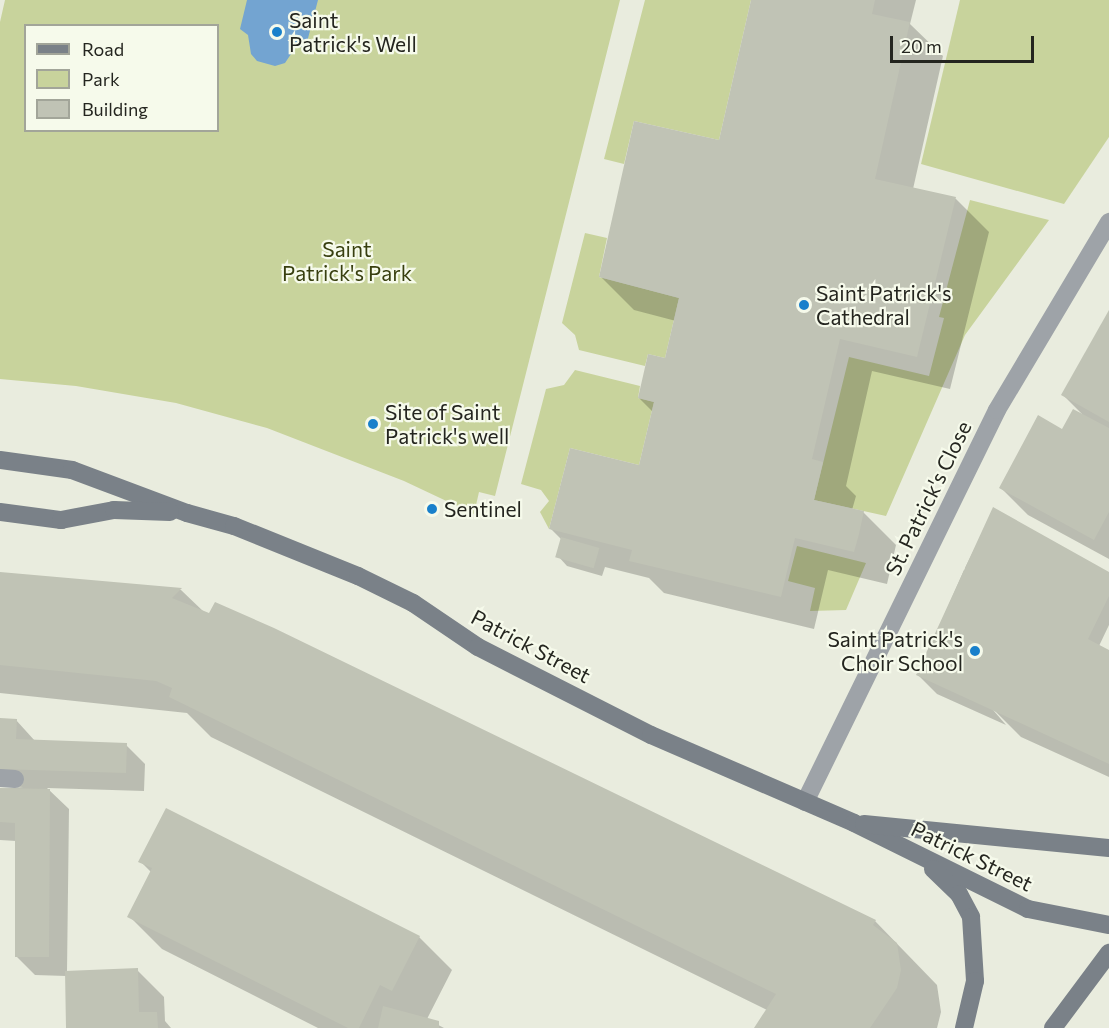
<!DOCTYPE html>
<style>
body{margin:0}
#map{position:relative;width:1109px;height:1028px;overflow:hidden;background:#e9ecde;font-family:Commissioner,sans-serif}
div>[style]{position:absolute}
.green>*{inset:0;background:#c8d39c}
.water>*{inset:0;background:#73a4d1}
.shadow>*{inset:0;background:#0003}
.building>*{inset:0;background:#c0c3b5;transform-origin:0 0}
.street>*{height:18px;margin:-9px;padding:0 9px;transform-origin:9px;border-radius:9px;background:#9ea3a8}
.secondary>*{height:18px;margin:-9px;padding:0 9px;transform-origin:9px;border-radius:9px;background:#7a8188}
.dots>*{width:16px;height:16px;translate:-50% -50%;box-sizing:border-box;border:3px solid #f6faeb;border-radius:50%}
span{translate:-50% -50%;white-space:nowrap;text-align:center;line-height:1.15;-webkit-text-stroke:4.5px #f6faeb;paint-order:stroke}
.poi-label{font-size:21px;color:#24251f}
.left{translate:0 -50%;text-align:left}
.right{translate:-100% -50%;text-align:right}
.park-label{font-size:21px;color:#383f0f}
.street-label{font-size:21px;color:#24251f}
.legend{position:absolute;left:24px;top:24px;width:195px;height:108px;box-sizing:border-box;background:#f6faeb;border:2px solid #a2a599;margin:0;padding:8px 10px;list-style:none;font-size:18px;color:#24251f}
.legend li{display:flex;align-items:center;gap:12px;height:30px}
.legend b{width:30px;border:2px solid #a2a599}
.scale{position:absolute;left:890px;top:36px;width:144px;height:27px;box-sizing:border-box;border:3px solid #24251f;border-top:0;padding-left:8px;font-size:18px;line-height:21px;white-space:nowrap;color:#24251f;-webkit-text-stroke:4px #f6faeb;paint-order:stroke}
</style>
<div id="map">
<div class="green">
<i style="clip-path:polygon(evenodd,5px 0,620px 0,495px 496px,479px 492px,474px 514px,404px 481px,267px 428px,176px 403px,76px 386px,0 379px,0 22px,5px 0,26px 26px,218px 26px,218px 130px,26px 130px,26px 26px)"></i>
<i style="clip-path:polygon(645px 0,751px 0,719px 140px,634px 121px,624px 164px,604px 159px)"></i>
<i style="clip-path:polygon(960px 0,1109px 0,1109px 137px,1064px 204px,921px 164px)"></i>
<i style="clip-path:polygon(970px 200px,1049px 220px,965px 335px,886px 516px,814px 500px,849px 357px,929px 376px,944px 318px,939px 317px)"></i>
<i style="clip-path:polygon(585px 233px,607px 238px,599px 277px,679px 298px,665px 358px,648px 354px,645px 366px,579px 350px,575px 335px,562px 323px)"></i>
<i style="clip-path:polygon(575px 370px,640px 386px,638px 398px,654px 402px,639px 465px,570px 448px,549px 529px,540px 512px,549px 501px,541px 490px,521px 484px,546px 389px,564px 385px)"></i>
<i style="clip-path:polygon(797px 546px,866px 563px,846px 610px,810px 611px,815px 588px,788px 581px)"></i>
</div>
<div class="water">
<i style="clip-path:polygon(247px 0,318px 0,306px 46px,295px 48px,285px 63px,275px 66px,257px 61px,251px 54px,248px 35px,240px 29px)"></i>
</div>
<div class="shadow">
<i style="clip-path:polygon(752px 0,916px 0,910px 24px,943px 56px,913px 189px,956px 199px,989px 232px,950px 389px,872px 371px,846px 486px,856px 496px,852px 510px,863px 512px,896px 545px,887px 584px,828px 570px,814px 629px,664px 593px,649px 578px,605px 567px,602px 576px,567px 566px,558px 556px,562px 540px,550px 528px,640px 467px,653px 412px,639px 398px,666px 360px,676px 321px,634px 310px,601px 277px,721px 142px)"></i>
<i style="clip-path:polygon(1109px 313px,1109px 559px,1028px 515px,1001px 488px,1082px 414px,1063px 395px)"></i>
<i style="clip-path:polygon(994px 509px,1109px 574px,1109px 625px,1099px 646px,1109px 652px,1109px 777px,1021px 737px,988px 704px,1006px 725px,937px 694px,918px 675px,964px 570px,969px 572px,965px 568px)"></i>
<i style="clip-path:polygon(0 574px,181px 590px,204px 612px,875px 921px,937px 985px,941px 1012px,937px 1028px,756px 1028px,767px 1010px,211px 737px,187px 713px,0 693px)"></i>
<i style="clip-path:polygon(0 720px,16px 720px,35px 741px,126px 745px,145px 764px,144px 791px,47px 788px,69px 809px,67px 972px,137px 970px,164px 997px,165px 1021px,171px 1028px,68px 1028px,66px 976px,35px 975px,16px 956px,16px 841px,0 840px,0 789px,23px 787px,0 786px)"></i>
<i style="clip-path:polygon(140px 861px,419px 937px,452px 970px,427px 1019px,444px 1028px,318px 1028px,162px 949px,129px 916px,151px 872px)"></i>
</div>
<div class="building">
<i style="clip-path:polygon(751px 0,875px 0,872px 14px,910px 22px,875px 179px,956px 197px,917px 357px,840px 339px,812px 459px,823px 462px,814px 500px,864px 511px,859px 534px,854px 552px,795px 538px,781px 597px,629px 561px,632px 550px,549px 529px,570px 448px,639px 465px,654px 402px,638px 398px,648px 354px,665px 358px,679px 298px,599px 277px,634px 121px,719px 140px)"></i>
<i style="clip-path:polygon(1109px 310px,1109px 422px,1061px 395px)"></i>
<i style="clip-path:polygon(1073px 409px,1109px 428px,1109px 512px,1094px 540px,999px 488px,1038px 415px,1062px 429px)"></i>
<i style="clip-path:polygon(993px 507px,1109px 572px,1109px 596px,1088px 639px,1109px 650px,1109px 764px,916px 675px)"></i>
<i style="left:561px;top:537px;width:40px;height:21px;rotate:16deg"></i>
<i style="clip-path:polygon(0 572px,182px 588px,172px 598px,209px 613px,215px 602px,274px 628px,876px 920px,873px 925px,897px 943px,901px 970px,897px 988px,870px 1028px,754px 1028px,776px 994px,169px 697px,172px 688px,156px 681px,0 665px)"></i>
<i style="clip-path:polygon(0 718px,17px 719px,16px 739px,127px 743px,126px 773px,0 769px)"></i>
<i style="clip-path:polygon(0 788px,50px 789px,49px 957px,15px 957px,15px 823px,0 822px)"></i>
<i style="clip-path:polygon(166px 808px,420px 936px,392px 991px,380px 985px,359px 1028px,348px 1028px,127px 917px,152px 868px,138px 862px)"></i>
<i style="clip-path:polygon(138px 968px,139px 1012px,157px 1012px,158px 1028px,66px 1028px,65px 971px)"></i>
<i style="clip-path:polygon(383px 1006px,439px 1021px,439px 1028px,378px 1028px)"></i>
</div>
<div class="street">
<i style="left:0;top:778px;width:15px;rotate:4deg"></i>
<i style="left:805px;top:802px;width:436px;rotate:-63.9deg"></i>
<i style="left:997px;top:410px;width:219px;rotate:-59.2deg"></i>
</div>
<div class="secondary">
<i style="left:0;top:460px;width:73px;rotate:7.9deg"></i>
<i style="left:72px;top:470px;width:123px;rotate:20.5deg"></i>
<i style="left:187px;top:513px;width:49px;rotate:15.5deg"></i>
<i style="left:234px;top:526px;width:134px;rotate:22deg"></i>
<i style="left:358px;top:576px;width:61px;rotate:26.1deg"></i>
<i style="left:413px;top:603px;width:78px;rotate:34.1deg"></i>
<i style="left:478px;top:647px;width:194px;rotate:27deg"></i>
<i style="left:651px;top:735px;width:221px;rotate:23.4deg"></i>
<i style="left:854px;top:823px;width:194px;rotate:26.3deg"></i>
<i style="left:1028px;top:909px;width:83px;rotate:11.2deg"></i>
<i style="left:0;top:512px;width:62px;rotate:7.5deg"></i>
<i style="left:61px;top:520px;width:54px;rotate:-10.7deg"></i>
<i style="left:114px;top:510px;width:56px;rotate:2deg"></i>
<i style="left:864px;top:824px;width:246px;rotate:5.6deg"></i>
<i style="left:933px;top:869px;width:36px;rotate:44deg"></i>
<i style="left:959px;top:894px;width:26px;rotate:62deg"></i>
<i style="left:971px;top:917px;width:64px;rotate:86.4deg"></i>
<i style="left:975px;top:981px;width:48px;rotate:103.2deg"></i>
<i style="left:1053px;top:1028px;width:94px;rotate:-53.3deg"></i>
</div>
<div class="dots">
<i style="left:277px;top:32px;background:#1980cb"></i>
<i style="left:804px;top:305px;background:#1980cb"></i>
<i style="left:373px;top:424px;background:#1980cb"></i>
<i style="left:432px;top:509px;background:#1980cb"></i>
<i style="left:975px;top:651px;background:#1980cb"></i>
</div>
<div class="poi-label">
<span class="left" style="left:289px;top:32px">Saint<br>Patrick's Well</span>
<span class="left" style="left:816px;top:305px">Saint Patrick's<br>Cathedral</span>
<span class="left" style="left:385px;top:424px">Site of Saint<br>Patrick's well</span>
<span class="left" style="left:444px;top:509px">Sentinel</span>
<span class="right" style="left:963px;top:651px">Saint Patrick's<br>Choir School</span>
</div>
<div class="park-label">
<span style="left:347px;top:261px">Saint<br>Patrick's Park</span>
</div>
<div class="street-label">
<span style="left:928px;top:498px;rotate:-64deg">St. Patrick's Close</span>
<span style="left:531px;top:646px;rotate:28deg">Patrick Street</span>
<span style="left:972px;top:856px;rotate:26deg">Patrick Street</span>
</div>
<ul class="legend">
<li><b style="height:8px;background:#7a8188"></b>Road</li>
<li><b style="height:16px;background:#c8d39c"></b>Park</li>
<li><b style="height:16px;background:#c0c3b5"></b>Building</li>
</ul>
<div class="scale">20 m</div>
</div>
